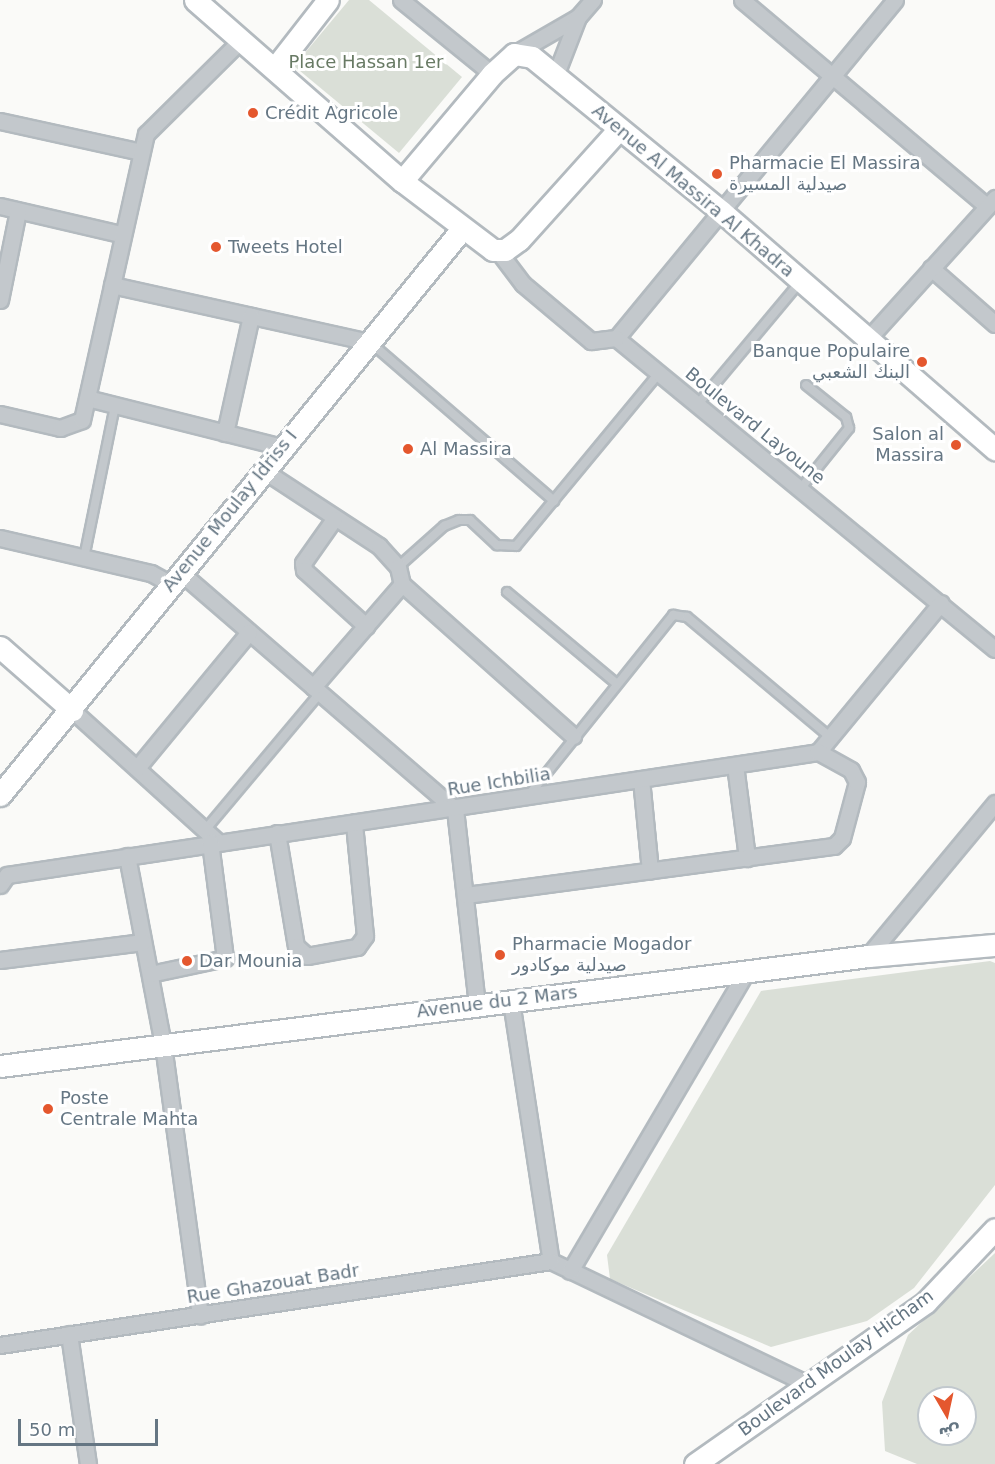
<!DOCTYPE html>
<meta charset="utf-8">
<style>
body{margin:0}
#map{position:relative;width:995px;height:1464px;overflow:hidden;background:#fafaf8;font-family:"DejaVu Sans","Noto Sans Arabic",sans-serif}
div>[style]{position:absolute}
.green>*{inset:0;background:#dadfd7}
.roads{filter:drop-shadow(2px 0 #b3babf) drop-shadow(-2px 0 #b3babf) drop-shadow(0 2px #b3babf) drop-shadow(0 -2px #b3babf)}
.lane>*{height:8px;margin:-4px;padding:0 4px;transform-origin:4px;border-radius:4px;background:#c3c8cc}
.street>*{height:15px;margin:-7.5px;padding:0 7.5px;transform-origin:7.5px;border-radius:7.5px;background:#c3c8cc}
.secondary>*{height:21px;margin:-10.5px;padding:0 10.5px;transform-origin:10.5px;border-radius:10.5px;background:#fff}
.dots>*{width:16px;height:16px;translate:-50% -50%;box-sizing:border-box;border:3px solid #fff;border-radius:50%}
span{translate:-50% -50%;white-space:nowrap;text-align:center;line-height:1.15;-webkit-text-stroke:6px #fff;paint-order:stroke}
.park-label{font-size:18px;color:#687a64}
.poi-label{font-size:18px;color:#657683}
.left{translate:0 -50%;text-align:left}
.right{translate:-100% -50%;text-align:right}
.street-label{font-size:18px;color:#657683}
.north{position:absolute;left:917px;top:1386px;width:60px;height:60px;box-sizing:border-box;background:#fff;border:2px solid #c1c8cd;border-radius:50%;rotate:171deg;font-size:16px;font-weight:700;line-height:24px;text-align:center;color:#657683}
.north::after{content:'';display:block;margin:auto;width:21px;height:27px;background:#e4572e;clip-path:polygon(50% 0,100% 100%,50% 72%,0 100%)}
.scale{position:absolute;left:18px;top:1419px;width:140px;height:27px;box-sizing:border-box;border:3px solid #657683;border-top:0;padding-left:8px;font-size:18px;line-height:21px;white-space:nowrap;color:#657683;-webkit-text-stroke:4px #fff;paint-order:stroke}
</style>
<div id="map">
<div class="green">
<i style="clip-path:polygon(349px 0,369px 0,462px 77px,399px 153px,294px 66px)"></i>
<i style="clip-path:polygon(990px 961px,995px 963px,995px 1185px,914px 1288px,867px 1321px,771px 1347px,610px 1279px,607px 1255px,761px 991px)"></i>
<i style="clip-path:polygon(evenodd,995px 1253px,995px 1464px,917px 1464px,885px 1451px,882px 1402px,908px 1335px,995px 1253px,929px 1398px,965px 1398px,965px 1434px,929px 1434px,929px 1398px)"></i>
</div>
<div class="roads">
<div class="lane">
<i style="left:371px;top:343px;width:242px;rotate:40.8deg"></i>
<i style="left:698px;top:404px;width:158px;rotate:-50.1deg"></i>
<i style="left:801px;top:488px;width:77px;rotate:-51.3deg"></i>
<i style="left:849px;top:428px;width:11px;rotate:-105deg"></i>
<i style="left:846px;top:417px;width:51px;rotate:-141.3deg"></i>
<i style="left:84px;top:558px;width:156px;rotate:-78.5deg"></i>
<i style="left:398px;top:567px;width:62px;rotate:-41.7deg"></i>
<i style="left:444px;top:526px;width:16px;rotate:-22deg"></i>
<i style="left:459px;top:520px;width:11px"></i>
<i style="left:470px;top:520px;width:37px;rotate:43deg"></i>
<i style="left:497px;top:545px;width:19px;rotate:3deg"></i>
<i style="left:516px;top:546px;width:224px;rotate:-50.4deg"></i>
<i style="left:507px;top:592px;width:142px;rotate:39.9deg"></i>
<i style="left:529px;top:795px;width:231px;rotate:-51.3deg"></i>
<i style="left:673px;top:615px;width:14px;rotate:8deg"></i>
<i style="left:687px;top:617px;width:185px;rotate:40deg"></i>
<i style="left:205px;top:830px;width:179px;rotate:-50deg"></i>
</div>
<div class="street">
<i style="left:401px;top:0;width:117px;rotate:39.1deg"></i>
<i style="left:742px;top:0;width:320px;rotate:40.1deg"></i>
<i style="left:895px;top:0;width:438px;rotate:129.5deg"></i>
<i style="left:616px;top:338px;width:490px;rotate:39.4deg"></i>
<i style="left:514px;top:54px;width:74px;rotate:-30deg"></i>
<i style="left:578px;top:17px;width:23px;rotate:-49deg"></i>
<i style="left:556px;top:74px;width:61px;rotate:-68.9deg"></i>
<i style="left:0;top:121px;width:144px;rotate:12.4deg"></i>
<i style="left:0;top:206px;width:123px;rotate:13.1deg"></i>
<i style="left:498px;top:251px;width:41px;rotate:52.9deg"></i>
<i style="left:523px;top:284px;width:89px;rotate:40deg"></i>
<i style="left:591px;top:341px;width:25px;rotate:-7deg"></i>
<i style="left:931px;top:268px;width:85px;rotate:41.2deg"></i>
<i style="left:112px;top:285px;width:264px;rotate:12.5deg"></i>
<i style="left:0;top:300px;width:91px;rotate:-78.6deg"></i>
<i style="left:866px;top:341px;width:193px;rotate:-47.9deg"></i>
<i style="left:91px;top:399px;width:197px;rotate:14.1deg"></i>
<i style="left:0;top:414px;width:62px;rotate:13.1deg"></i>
<i style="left:60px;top:428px;width:23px;rotate:-20deg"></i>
<i style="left:82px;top:420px;width:293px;rotate:-77.4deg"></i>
<i style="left:146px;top:134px;width:134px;rotate:-44.7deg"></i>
<i style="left:225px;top:433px;width:120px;rotate:-77.5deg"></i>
<i style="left:263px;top:470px;width:139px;rotate:33.2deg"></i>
<i style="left:379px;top:546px;width:28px;rotate:48deg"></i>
<i style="left:398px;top:567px;width:17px;rotate:77deg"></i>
<i style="left:334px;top:519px;width:54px;rotate:125.2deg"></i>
<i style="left:303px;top:563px;width:7px;rotate:82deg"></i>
<i style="left:304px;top:570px;width:84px;rotate:42.1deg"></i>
<i style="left:0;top:538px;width:155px;rotate:13.1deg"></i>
<i style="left:151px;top:573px;width:23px;rotate:29deg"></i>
<i style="left:180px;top:572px;width:363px;rotate:40.8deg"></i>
<i style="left:455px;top:809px;width:197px;rotate:83.6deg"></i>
<i style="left:313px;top:687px;width:136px;rotate:-49.2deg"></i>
<i style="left:402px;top:584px;width:229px;rotate:41.6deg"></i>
<i style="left:72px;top:710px;width:195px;rotate:42.1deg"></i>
<i style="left:735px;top:765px;width:94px;rotate:82.6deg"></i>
<i style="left:137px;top:768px;width:176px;rotate:-50.5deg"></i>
<i style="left:641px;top:779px;width:92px;rotate:84.4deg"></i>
<i style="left:277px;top:833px;width:115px;rotate:80.5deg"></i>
<i style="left:296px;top:946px;width:15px;rotate:42deg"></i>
<i style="left:307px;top:956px;width:51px;rotate:-10.2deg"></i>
<i style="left:357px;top:947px;width:14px;rotate:-54deg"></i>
<i style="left:365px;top:936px;width:114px;rotate:-95.6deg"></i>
<i style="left:127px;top:856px;width:192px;rotate:79.2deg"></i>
<i style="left:163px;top:1045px;width:273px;rotate:82.2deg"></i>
<i style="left:0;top:885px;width:12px;rotate:-55deg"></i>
<i style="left:7px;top:875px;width:820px;rotate:-8.62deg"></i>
<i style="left:818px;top:752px;width:193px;rotate:-50.5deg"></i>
<i style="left:466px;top:895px;width:371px;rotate:-7.6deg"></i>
<i style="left:834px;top:846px;width:11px;rotate:-45deg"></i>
<i style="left:842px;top:838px;width:58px;rotate:-75deg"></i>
<i style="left:857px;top:782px;width:13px;rotate:-117deg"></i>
<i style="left:851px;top:770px;width:38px;rotate:-151deg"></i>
<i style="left:868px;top:956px;width:199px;rotate:-50.3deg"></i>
<i style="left:0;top:960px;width:144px;rotate:-7.2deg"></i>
<i style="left:150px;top:974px;width:77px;rotate:-12deg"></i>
<i style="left:225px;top:958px;width:117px;rotate:-97.4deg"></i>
<i style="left:511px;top:1001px;width:263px;rotate:81.3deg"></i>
<i style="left:551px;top:1261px;width:287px;rotate:25.6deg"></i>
<i style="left:570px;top:1271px;width:348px;rotate:-59.5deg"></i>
<i style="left:69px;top:1334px;width:131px;rotate:81.7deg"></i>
<i style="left:0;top:1345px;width:557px;rotate:-8.67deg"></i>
</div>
<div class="secondary">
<i style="left:195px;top:0;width:275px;rotate:41.2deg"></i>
<i style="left:402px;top:181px;width:114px;rotate:37.2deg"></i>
<i style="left:493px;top:250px;width:12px"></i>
<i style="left:505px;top:250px;width:17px;rotate:-36deg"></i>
<i style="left:519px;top:240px;width:148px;rotate:-48deg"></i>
<i style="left:275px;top:68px;width:86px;rotate:-52.1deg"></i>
<i style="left:402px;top:181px;width:140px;rotate:-49.9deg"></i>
<i style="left:492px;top:74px;width:30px;rotate:-42deg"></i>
<i style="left:514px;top:54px;width:18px;rotate:9deg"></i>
<i style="left:532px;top:57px;width:245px;rotate:39.2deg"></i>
<i style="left:722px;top:212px;width:362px;rotate:41deg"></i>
<i style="left:0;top:647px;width:96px;rotate:41.2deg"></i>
<i style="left:0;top:795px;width:731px;rotate:-50.78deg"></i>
<i style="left:0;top:1066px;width:875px;rotate:-7.22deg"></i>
<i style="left:868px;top:956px;width:127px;rotate:-5deg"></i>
<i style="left:695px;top:1464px;width:282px;rotate:-35deg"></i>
<i style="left:926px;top:1302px;width:100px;rotate:-46.6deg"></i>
</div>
</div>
<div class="dots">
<i style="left:253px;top:113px;background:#e4572e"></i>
<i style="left:717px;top:174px;background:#e4572e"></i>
<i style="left:216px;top:247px;background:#e4572e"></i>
<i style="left:922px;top:362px;background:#e4572e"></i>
<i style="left:956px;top:445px;background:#e4572e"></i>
<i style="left:408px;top:449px;background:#e4572e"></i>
<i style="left:500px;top:955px;background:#e4572e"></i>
<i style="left:187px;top:961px;background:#e4572e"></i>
<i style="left:48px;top:1109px;background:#e4572e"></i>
</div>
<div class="park-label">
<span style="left:366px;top:62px">Place Hassan 1er</span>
</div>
<div class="poi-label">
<span class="left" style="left:265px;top:113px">Crédit Agricole</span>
<span class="left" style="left:729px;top:174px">Pharmacie El Massira<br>صيدلية المسيرة</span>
<span class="left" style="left:228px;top:247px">Tweets Hotel</span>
<span class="right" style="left:910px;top:362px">Banque Populaire<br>البنك الشعبي</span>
<span class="right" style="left:944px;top:445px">Salon al<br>Massira</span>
<span class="left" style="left:420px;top:449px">Al Massira</span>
<span class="left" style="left:512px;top:955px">Pharmacie Mogador<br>صيدلية موكادور</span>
<span class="left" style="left:199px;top:961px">Dar Mounia</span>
<span class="left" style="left:60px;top:1109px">Poste<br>Centrale Mahta</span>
</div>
<div class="street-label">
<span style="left:693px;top:191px;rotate:40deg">Avenue Al Massira Al Khadra</span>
<span style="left:755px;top:426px;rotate:39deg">Boulevard Layoune</span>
<span style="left:230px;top:511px;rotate:-51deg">Avenue Moulay Idriss I</span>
<span style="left:499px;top:782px;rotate:-9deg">Rue Ichbilia</span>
<span style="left:497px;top:1002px;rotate:-7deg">Avenue du 2 Mars</span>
<span style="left:273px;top:1284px;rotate:-9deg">Rue Ghazouat Badr</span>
<span style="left:836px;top:1363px;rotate:-36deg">Boulevard Moulay Hicham</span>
</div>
<div class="north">ش</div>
<div class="scale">50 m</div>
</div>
